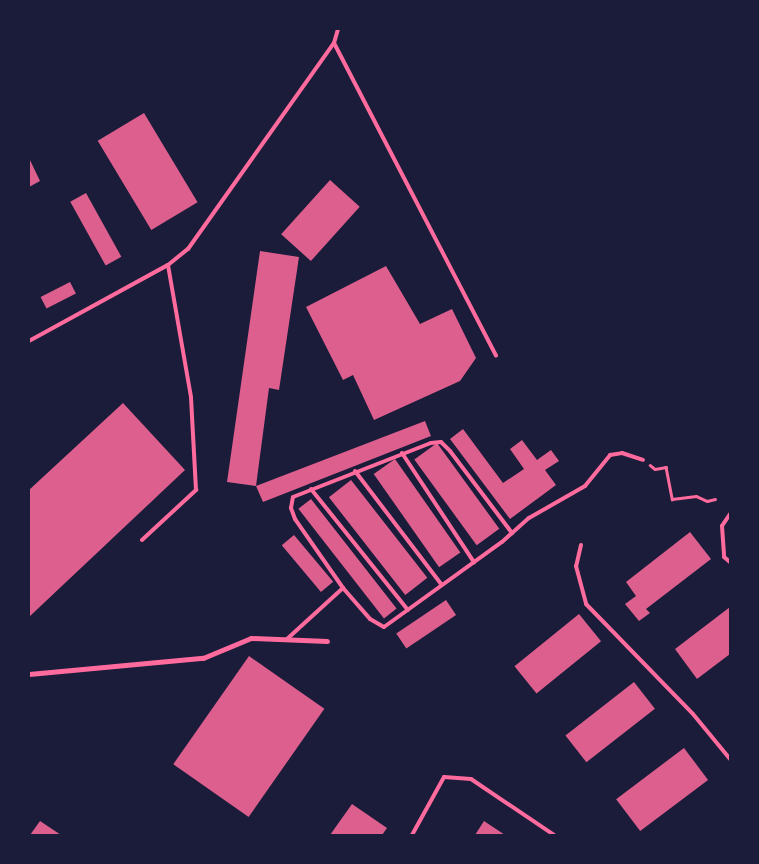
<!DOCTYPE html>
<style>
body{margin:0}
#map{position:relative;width:759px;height:864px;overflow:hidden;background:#1b1b3a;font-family:"Crimson Pro",serif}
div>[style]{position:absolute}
.building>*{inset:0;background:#dd5f8e;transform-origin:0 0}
.path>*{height:2.5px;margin:-1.25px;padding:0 1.25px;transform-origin:1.25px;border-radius:1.25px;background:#ff6b9d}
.service>*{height:4px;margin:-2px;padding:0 2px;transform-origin:2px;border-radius:2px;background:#ff6b9d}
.minor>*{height:5px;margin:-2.5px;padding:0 2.5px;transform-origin:2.5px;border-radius:2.5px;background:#ff6b9d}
span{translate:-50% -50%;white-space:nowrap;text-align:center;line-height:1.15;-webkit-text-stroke:5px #1b1b3a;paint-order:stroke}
.frame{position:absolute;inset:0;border:30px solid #1b1b3a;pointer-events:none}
</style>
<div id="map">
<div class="building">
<i style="left:144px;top:113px;width:104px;height:54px;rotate:59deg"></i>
<i style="clip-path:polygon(29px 158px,40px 181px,29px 187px)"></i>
<i style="left:330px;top:180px;width:40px;height:73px;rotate:42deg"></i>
<i style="left:86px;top:193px;width:73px;height:18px;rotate:61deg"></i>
<i style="clip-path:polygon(260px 251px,299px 257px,279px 390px,269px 388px,256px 486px,425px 421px,431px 436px,263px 502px,256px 486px,227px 482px)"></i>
<i style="clip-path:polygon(386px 266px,420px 324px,452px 309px,476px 358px,460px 381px,374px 420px,353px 375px,343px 380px,306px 307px)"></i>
<i style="left:70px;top:282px;width:13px;height:33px;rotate:63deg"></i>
<i style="clip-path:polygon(123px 403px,185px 470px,29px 617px,29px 490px)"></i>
<i style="clip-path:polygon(463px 429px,503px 483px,524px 469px,510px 449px,522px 440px,537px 460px,551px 450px,559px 461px,545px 470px,556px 485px,510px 519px,450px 439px)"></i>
<i style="left:437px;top:443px;width:106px;height:28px;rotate:54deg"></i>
<i style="left:395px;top:459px;width:114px;height:26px;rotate:55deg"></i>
<i style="left:351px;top:480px;width:124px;height:28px;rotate:52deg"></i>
<i style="left:311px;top:499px;width:139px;height:16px;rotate:52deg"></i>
<i style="clip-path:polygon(690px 532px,711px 559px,646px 609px,650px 613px,639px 621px,625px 604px,636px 596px,626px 582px)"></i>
<i style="left:294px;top:535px;width:61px;height:16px;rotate:50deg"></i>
<i style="left:446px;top:600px;width:18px;height:60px;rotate:56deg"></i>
<i style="clip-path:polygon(730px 607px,730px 654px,697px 679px,675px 649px)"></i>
<i style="left:579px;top:614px;width:35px;height:83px;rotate:51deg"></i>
<i style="left:249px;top:656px;width:92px;height:132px;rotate:35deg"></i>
<i style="left:634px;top:682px;width:34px;height:87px;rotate:52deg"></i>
<i style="left:684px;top:748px;width:40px;height:85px;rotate:53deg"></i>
<i style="clip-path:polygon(352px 804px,387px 828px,382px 835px,330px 835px)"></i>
<i style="clip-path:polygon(40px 821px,61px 835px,30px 835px)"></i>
<i style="clip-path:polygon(484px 821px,505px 835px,475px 835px)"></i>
</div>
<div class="path">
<i style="left:650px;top:465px;width:6px;rotate:39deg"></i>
<i style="left:655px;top:469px;width:11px;rotate:-10deg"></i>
<i style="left:666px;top:467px;width:33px;rotate:79deg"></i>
<i style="left:672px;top:499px;width:24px;rotate:-7deg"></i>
<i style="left:696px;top:496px;width:12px;rotate:24deg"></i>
<i style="left:707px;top:501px;width:8px;rotate:-14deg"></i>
</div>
<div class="service">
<i style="left:334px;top:43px;width:352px;rotate:62.6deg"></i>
<i style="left:29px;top:341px;width:158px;rotate:-28.7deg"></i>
<i style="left:402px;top:453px;width:131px;rotate:56.6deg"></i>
<i style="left:355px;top:471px;width:143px;rotate:52.7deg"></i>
<i style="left:311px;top:489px;width:155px;rotate:51.3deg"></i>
<i style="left:730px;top:514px;width:14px;rotate:124deg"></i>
<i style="left:722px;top:526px;width:31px;rotate:86deg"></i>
<i style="left:724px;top:557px;width:8px;rotate:40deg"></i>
<i style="left:142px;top:540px;width:74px;rotate:-42.8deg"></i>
<i style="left:196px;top:490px;width:93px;rotate:-93.1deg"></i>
<i style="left:191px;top:397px;width:134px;rotate:-99.9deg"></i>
<i style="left:168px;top:265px;width:26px;rotate:-39deg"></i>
<i style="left:188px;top:249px;width:252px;rotate:-54.7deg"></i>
<i style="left:334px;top:43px;width:15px;rotate:-74deg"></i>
<i style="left:581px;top:545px;width:22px;rotate:103deg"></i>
<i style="left:576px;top:566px;width:39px;rotate:75deg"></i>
<i style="left:586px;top:604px;width:153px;rotate:45.8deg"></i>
<i style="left:693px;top:714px;width:58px;rotate:50.6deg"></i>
<i style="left:343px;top:588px;width:84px;rotate:-124.8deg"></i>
<i style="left:295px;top:519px;width:12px;rotate:-110deg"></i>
<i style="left:291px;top:508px;width:11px;rotate:-80deg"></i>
<i style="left:293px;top:497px;width:148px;rotate:-21.4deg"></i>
<i style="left:431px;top:443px;width:10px;rotate:-6deg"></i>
<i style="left:441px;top:442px;width:13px;rotate:45deg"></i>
<i style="left:450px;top:451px;width:103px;rotate:52.9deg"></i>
<i style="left:287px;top:639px;width:76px;rotate:-42.3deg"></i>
<i style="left:343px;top:588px;width:41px;rotate:48.9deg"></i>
<i style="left:370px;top:619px;width:16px;rotate:30deg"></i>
<i style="left:384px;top:627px;width:145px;rotate:-35.8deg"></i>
<i style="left:502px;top:542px;width:36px;rotate:-42deg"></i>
<i style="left:529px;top:518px;width:64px;rotate:-29.7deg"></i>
<i style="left:585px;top:486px;width:40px;rotate:-51deg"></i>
<i style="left:610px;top:455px;width:12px;rotate:-9deg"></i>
<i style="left:622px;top:453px;width:22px;rotate:18deg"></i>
<i style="left:412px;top:835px;width:66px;rotate:-61.1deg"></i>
<i style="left:444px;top:777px;width:27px;rotate:4deg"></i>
<i style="left:471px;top:779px;width:100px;rotate:34deg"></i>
</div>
<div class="minor">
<i style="left:29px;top:674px;width:175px;rotate:-5.3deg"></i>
<i style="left:203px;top:658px;width:52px;rotate:-22.6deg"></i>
<i style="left:251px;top:638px;width:76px;rotate:2.3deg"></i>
</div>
<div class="frame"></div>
</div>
